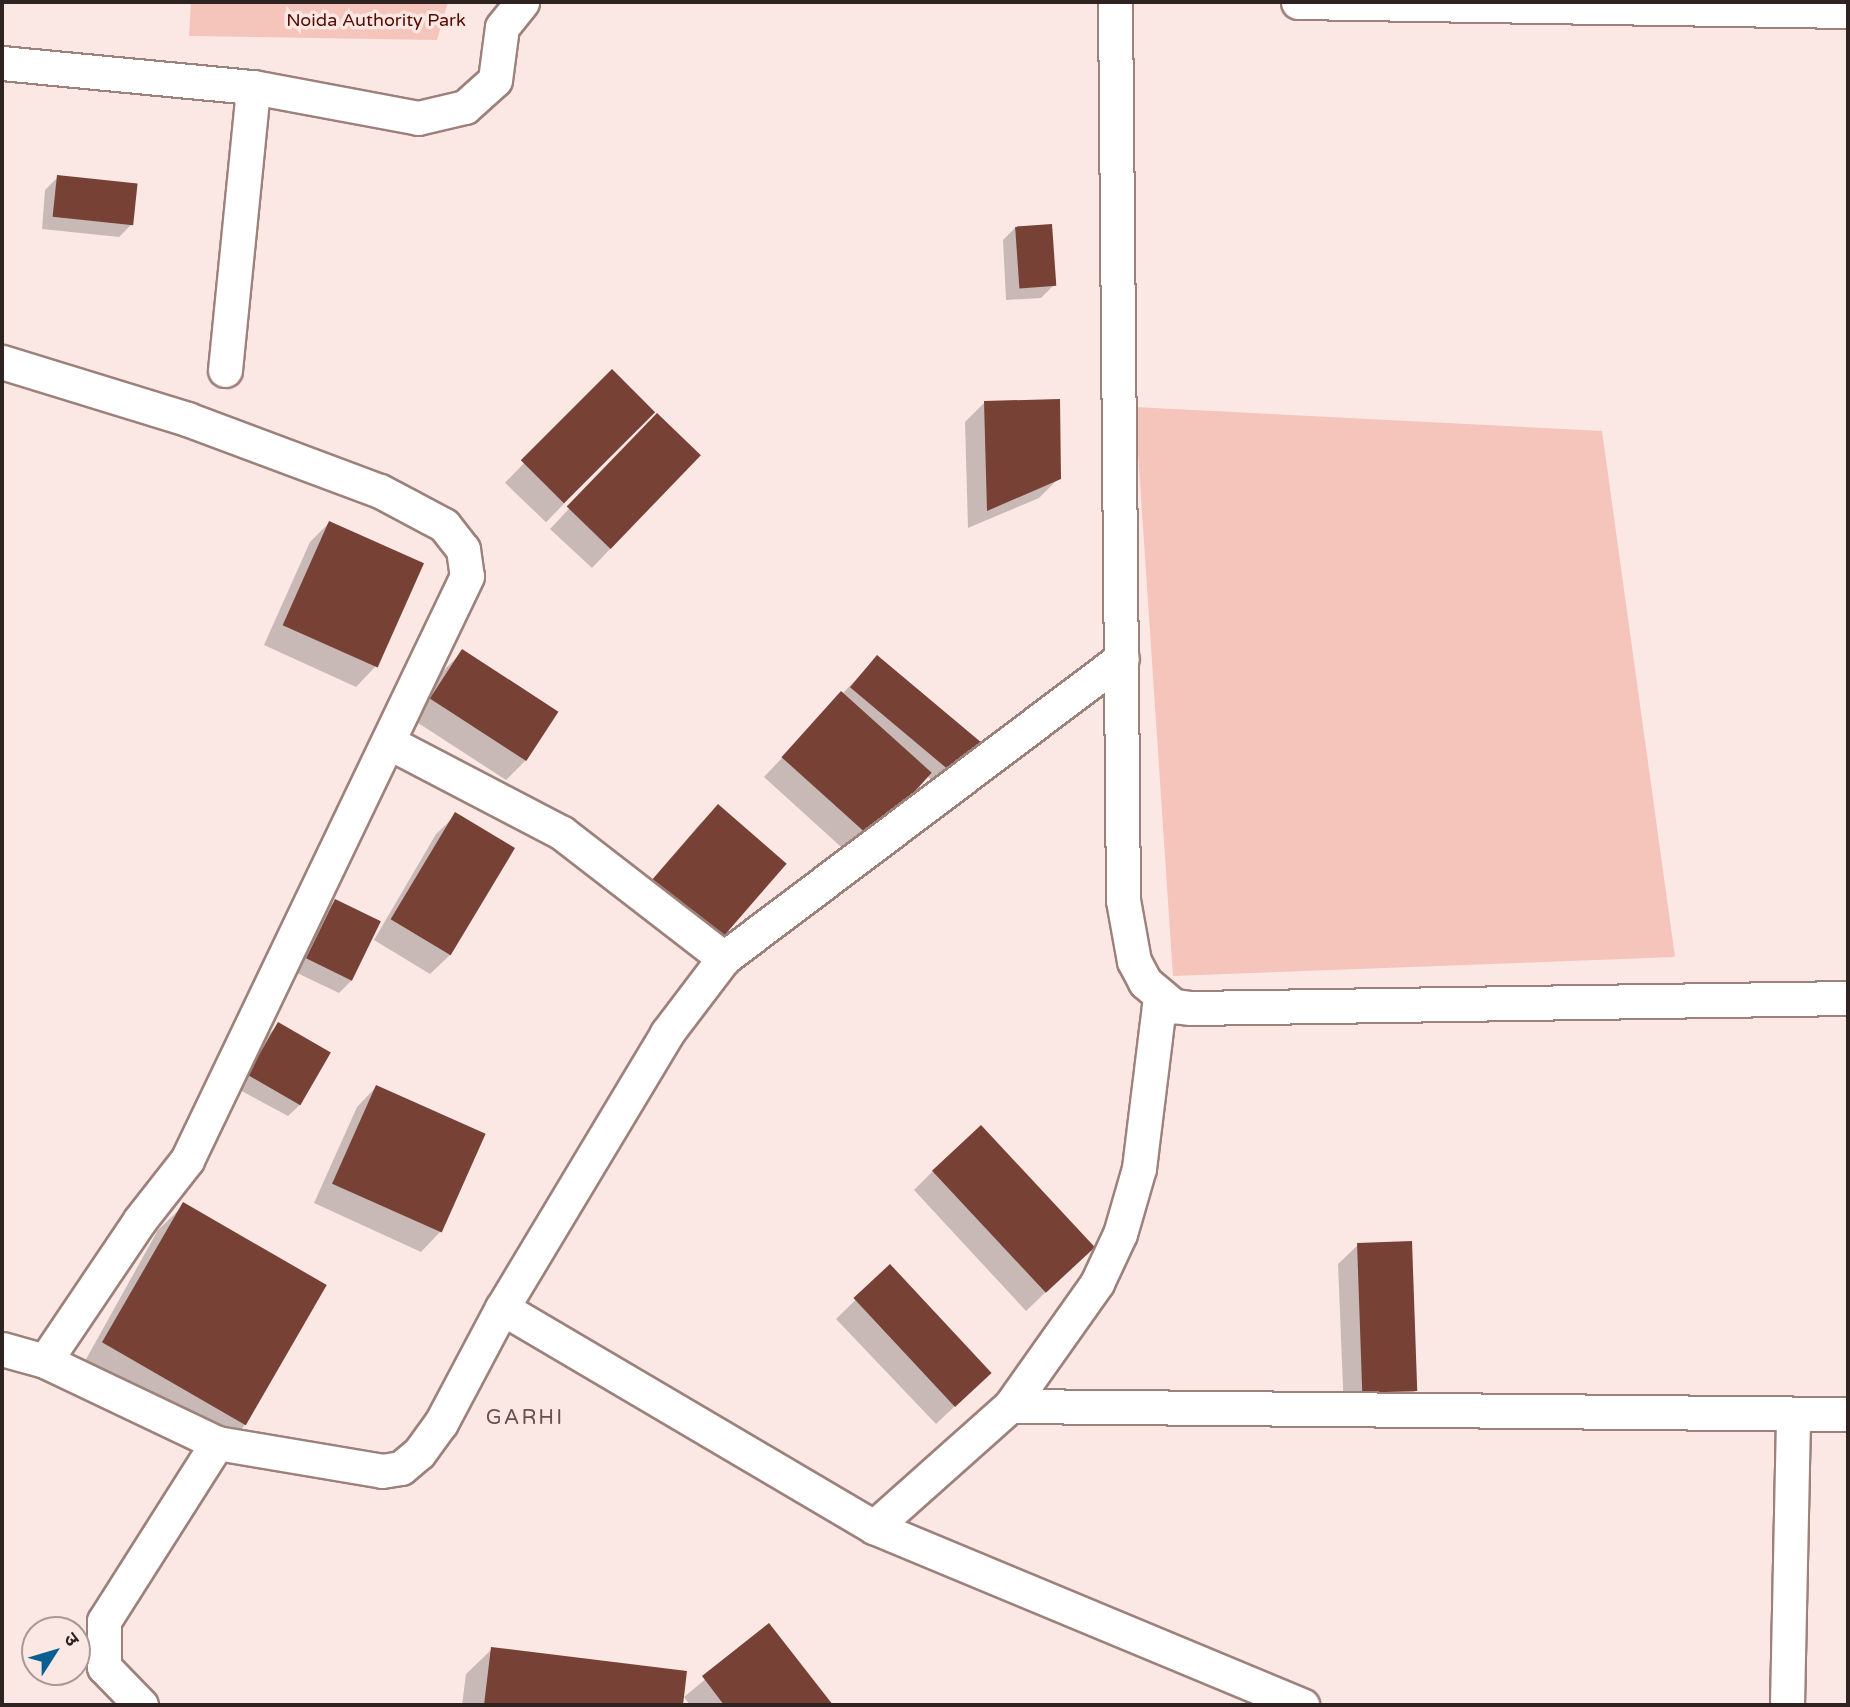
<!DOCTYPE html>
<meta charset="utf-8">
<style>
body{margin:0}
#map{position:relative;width:1850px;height:1707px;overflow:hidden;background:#fbe8e4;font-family:"Varela Round","Noto Sans Devanagari",sans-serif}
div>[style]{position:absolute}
.green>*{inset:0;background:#f5c4ba}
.shadow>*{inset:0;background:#0003;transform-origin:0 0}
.building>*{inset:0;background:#774136;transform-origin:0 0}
.roads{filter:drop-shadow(2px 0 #9d817b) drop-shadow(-2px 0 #9d817b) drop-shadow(0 2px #9d817b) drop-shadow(0 -2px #9d817b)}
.minor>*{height:33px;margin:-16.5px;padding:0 16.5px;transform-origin:16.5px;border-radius:16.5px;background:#fff}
span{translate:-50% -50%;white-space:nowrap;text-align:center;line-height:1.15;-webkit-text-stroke:7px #fbe8e4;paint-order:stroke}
.park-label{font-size:18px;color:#560c02}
.quarter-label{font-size:21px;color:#6a504b;letter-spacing:2px}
.frame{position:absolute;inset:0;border:4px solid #2e2320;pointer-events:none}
.north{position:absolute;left:21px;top:1616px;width:70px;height:70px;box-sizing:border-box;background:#fbe8e4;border:2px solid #a99996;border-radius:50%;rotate:53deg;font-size:19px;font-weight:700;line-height:28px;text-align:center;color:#2e2320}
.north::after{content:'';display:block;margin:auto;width:24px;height:32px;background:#085f90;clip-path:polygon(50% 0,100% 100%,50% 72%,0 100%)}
</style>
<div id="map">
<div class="green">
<i style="clip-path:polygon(191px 2px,448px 2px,437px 40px,189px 36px)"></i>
<i style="clip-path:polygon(1135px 407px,1602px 431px,1675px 957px,1173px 976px)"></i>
</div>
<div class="shadow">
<i style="clip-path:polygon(58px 177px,132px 224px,119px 237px,42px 229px,45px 190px)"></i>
<i style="clip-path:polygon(1016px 227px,1054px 285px,1041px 298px,1006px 300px,1003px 240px)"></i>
<i style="left:612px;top:372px;width:57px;height:154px;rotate:44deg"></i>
<i style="clip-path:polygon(985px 402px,1059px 478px,1039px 498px,968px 528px,965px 422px)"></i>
<i style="clip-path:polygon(638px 435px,611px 548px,592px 568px,550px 529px)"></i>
<i style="clip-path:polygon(329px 523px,375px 667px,356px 687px,264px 645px,310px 542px)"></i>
<i style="clip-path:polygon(463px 651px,557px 712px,526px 760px,506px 780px,412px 719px,443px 671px)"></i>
<i style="clip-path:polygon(877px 657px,977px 742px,938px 786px,926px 775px,851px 856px,764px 777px)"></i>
<i style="clip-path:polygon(718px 806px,784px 864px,634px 901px,698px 826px)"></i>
<i style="clip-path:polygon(456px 815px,450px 955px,430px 974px,374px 940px,436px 834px)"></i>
<i style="clip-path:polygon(335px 901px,352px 980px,339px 993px,295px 972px,322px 913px)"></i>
<i style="clip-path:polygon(278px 1025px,301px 1104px,288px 1116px,238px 1089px,266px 1037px)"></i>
<i style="clip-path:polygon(376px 1087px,484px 1135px,440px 1232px,421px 1252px,314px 1203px,357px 1107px)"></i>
<i style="clip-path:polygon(933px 1171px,1073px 1266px,1026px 1311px,914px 1190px)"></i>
<i style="clip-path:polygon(184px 1205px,325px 1285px,246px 1424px,221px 1450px,80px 1370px,158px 1230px)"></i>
<i style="clip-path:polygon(1358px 1245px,1416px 1390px,1397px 1410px,1344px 1411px,1338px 1264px)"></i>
<i style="clip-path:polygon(890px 1266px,971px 1391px,936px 1424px,836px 1319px)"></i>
<i style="clip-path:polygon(769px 1626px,831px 1705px,690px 1705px,684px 1697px)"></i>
<i style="clip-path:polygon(492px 1649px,685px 1673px,681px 1705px,462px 1705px,466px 1674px)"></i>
</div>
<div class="building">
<i style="left:57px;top:175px;width:81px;height:42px;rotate:6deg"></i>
<i style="left:1052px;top:224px;width:62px;height:37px;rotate:86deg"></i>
<i style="left:612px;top:369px;width:61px;height:129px;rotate:45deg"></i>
<i style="clip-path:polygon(1060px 399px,1061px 479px,987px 511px,984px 401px)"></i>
<i style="left:657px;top:413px;width:61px;height:130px;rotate:44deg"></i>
<i style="left:329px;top:521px;width:104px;height:114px;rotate:24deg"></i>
<i style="left:462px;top:649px;width:115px;height:59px;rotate:33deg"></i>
<i style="left:877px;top:655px;width:135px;height:42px;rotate:40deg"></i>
<i style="left:841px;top:691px;width:122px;height:89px;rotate:42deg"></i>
<i style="left:718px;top:804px;width:91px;height:101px;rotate:41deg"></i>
<i style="left:455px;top:812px;width:70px;height:125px;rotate:31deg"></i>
<i style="left:335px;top:899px;width:51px;height:66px;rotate:26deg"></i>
<i style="left:278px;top:1022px;width:61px;height:61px;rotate:30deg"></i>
<i style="left:376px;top:1085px;width:120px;height:108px;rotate:24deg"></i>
<i style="left:981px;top:1125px;width:167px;height:67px;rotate:47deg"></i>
<i style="left:183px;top:1202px;width:166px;height:162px;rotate:30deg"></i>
<i style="left:1412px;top:1241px;width:150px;height:55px;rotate:88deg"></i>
<i style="left:890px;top:1264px;width:149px;height:50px;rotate:47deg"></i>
<i style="clip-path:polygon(769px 1623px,833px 1705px,724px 1705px,702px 1676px)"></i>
<i style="clip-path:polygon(491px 1647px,687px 1671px,683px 1705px,484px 1705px)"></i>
</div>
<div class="roads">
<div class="minor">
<i style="left:1115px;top:2px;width:898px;rotate:89.49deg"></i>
<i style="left:1123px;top:900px;width:62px;rotate:79.8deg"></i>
<i style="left:1134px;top:961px;width:24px;rotate:62deg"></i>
<i style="left:1145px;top:982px;width:38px;rotate:40deg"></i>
<i style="left:1174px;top:1006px;width:17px;rotate:7deg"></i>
<i style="left:1191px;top:1008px;width:657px;rotate:-0.87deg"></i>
<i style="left:1298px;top:2px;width:550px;rotate:0.94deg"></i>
<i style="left:2px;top:63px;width:252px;rotate:5.5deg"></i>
<i style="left:253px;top:87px;width:168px;rotate:10.6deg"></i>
<i style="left:418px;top:118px;width:48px;rotate:-13.2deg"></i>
<i style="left:465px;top:107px;width:40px;rotate:-42deg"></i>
<i style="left:495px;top:80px;width:53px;rotate:-82.5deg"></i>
<i style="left:502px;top:27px;width:32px;rotate:-51deg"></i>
<i style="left:2px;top:362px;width:194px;rotate:17.1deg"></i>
<i style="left:187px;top:419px;width:206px;rotate:20.5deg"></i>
<i style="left:380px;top:491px;width:72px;rotate:28deg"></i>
<i style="left:444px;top:525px;width:31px;rotate:52deg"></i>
<i style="left:463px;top:549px;width:27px;rotate:82deg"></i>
<i style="left:467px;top:576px;width:648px;rotate:115.62deg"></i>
<i style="left:187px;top:1160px;width:76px;rotate:128.1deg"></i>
<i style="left:140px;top:1220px;width:170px;rotate:124deg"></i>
<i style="left:225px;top:370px;width:284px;rotate:-84.3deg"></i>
<i style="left:388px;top:742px;width:196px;rotate:27.6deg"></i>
<i style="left:562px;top:833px;width:205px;rotate:37.7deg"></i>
<i style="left:502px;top:1308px;width:432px;rotate:30.5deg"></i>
<i style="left:874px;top:1527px;width:464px;rotate:22.6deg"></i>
<i style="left:2px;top:1349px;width:45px;rotate:15.6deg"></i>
<i style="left:45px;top:1361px;width:191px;rotate:25.5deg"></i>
<i style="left:217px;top:1443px;width:167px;rotate:9.6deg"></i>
<i style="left:382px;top:1471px;width:19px;rotate:-9deg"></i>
<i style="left:401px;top:1468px;width:23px;rotate:-40deg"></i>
<i style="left:419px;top:1453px;width:37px;rotate:-54deg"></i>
<i style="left:441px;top:1423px;width:130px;rotate:-62.1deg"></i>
<i style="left:502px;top:1308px;width:321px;rotate:-59deg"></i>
<i style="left:667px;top:1033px;width:94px;rotate:-52.8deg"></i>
<i style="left:724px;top:958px;width:498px;rotate:-37deg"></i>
<i style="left:1010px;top:1406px;width:838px;rotate:0.55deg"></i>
<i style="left:874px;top:1527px;width:182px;rotate:-41.7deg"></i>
<i style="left:1010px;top:1406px;width:151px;rotate:-54.7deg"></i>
<i style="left:1097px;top:1283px;width:54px;rotate:-64.9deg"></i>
<i style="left:1120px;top:1234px;width:69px;rotate:-73.9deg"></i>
<i style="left:1139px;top:1168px;width:172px;rotate:-83deg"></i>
<i style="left:141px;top:1705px;width:53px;rotate:-134.2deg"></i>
<i style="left:104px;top:1667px;width:46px;rotate:-90deg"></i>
<i style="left:104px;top:1621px;width:211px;rotate:-57.6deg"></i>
<i style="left:1787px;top:1705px;width:291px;rotate:-88.8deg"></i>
</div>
</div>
<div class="park-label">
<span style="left:376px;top:20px">Noida Authority Park</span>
</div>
<div class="quarter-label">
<span style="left:525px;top:1418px">GARHI</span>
</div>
<div class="frame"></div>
<div class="north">उ</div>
</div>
